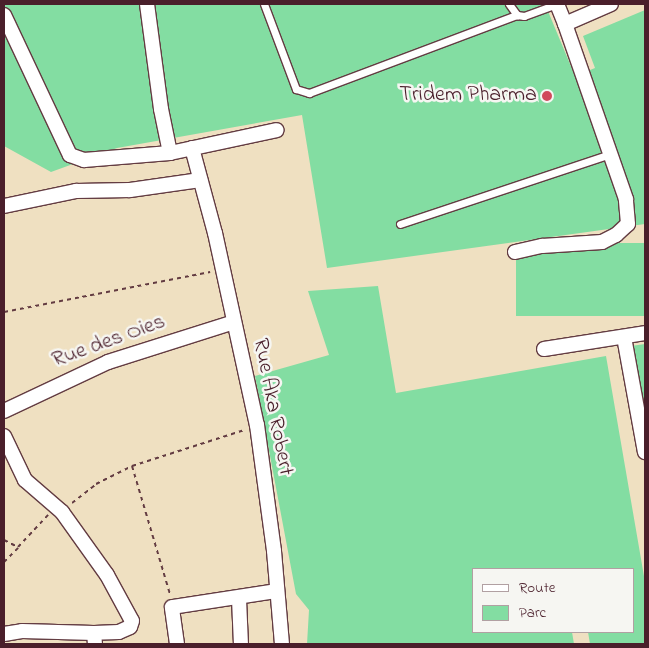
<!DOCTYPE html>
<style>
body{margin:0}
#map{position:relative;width:649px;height:648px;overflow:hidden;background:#efe0c1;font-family:"Indie Flower",sans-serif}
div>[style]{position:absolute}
.green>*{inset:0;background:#83dda2;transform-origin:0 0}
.path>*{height:2px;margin-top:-1px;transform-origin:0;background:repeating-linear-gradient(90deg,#633c42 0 4px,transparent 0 8px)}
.roads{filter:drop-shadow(1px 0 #633c42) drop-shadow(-1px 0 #633c42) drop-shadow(0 1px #633c42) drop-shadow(0 -1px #633c42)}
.lane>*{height:7px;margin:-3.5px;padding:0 3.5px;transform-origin:3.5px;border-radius:3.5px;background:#fff}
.street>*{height:14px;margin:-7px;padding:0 7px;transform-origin:7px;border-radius:7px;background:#fff}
.dots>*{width:14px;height:14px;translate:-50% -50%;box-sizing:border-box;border:2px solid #f6f6f2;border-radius:50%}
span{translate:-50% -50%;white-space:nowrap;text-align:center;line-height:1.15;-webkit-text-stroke:5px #f6f6f2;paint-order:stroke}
.poi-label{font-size:22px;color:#4a1f2b}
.right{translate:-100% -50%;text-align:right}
.street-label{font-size:22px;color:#4a1f2b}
.frame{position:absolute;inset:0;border:5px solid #4a1f2b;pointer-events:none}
.legend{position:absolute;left:472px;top:568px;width:162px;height:65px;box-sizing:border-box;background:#f6f6f2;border:1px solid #b1a0a2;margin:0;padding:6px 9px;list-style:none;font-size:15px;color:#4a1f2b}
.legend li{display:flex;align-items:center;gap:10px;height:25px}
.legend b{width:25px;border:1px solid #b1a0a2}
</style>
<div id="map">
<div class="green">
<i style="clip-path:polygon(4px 4px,545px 4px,575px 76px,595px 68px,583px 36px,645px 10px,645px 224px,327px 268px,302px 115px,117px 148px,51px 172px,4px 146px)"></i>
<i style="left:645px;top:243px;width:73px;height:129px;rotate:90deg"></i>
<i style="clip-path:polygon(378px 286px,396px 393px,606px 356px,645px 582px,645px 644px,590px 644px,588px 632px,633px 632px,633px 569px,473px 569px,473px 632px,572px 632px,574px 644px,307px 644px,309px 610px,296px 594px,255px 376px,329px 355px,308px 291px)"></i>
<i style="clip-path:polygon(645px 344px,645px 422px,631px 346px)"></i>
</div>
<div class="path">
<i style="left:4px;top:312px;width:210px;rotate:-11deg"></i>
<i style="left:132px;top:466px;width:118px;rotate:-17.8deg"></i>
<i style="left:72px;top:503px;width:31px;rotate:-38deg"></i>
<i style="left:96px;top:484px;width:40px;rotate:-26.6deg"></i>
<i style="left:132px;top:466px;width:134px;rotate:73.5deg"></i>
<i style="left:4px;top:540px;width:16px;rotate:27deg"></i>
<i style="left:18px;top:547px;width:44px;rotate:-46.8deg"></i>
<i style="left:4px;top:562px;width:20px;rotate:-45deg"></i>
</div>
<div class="roads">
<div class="lane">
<i style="left:264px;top:4px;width:91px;rotate:69.4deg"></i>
<i style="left:296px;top:89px;width:14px;rotate:17deg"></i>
<i style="left:309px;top:93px;width:222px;rotate:-20.6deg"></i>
<i style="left:509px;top:4px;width:14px;rotate:54deg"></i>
<i style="left:517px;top:15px;width:7px;rotate:8deg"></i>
<i style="left:524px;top:16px;width:35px;rotate:-20deg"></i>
<i style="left:400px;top:224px;width:222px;rotate:-18.4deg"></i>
</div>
<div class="street">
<i style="left:147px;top:4px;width:106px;rotate:82.4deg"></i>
<i style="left:161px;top:109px;width:45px;rotate:78.4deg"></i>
<i style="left:557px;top:4px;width:22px;rotate:68deg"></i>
<i style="left:565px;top:24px;width:50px;rotate:-23.5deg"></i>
<i style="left:4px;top:15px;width:155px;rotate:64.8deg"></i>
<i style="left:70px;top:155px;width:15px;rotate:20deg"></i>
<i style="left:84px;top:160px;width:86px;rotate:-4.7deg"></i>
<i style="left:170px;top:153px;width:109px;rotate:-12.1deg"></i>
<i style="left:192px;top:148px;width:88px;rotate:74.9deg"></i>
<i style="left:215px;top:233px;width:197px;rotate:77.7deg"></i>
<i style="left:257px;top:425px;width:127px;rotate:82.3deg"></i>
<i style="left:274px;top:551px;width:93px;rotate:85.1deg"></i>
<i style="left:4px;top:206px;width:74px;rotate:-11.8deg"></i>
<i style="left:76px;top:191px;width:54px;rotate:-1.1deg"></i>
<i style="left:130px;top:190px;width:71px;rotate:-8.1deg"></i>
<i style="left:515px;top:252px;width:28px;rotate:-13deg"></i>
<i style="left:542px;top:246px;width:60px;rotate:-3.8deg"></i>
<i style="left:602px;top:242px;width:16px;rotate:-27deg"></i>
<i style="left:616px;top:235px;width:16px;rotate:-43deg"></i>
<i style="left:628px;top:224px;width:25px;rotate:-95deg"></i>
<i style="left:626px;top:199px;width:185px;rotate:-109.2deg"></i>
<i style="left:624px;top:337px;width:117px;rotate:79.7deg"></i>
<i style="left:544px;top:349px;width:102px;rotate:-9deg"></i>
<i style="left:4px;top:411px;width:115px;rotate:-25.2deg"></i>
<i style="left:108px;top:362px;width:132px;rotate:-17.6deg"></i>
<i style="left:4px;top:436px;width:49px;rotate:64.5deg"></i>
<i style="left:25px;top:480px;width:49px;rotate:40.9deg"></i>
<i style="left:62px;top:512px;width:77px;rotate:54.5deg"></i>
<i style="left:107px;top:575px;width:52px;rotate:61.5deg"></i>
<i style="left:132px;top:621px;width:6px;rotate:108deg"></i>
<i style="left:130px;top:627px;width:12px;rotate:156deg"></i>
<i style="left:119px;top:632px;width:25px;rotate:178deg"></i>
<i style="left:94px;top:633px;width:11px;rotate:85deg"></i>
<i style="left:239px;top:599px;width:45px;rotate:87.5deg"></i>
<i style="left:4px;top:634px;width:18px;rotate:-9deg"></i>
<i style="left:22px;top:631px;width:72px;rotate:1.6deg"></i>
<i style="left:177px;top:644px;width:37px;rotate:-98deg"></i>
<i style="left:172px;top:607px;width:106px;rotate:-8.7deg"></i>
</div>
</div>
<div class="dots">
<i style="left:547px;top:96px;background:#d1495b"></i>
</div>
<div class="poi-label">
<span class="right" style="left:537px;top:96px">Tridem Pharma</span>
</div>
<div class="street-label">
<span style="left:109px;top:342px;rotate:-20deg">Rue des Oies</span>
<span style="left:272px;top:407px;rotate:79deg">Rue Aka Robert</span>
</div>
<div class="frame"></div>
<ul class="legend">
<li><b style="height:6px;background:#fff"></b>Route</li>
<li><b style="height:14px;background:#83dda2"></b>Parc</li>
</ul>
</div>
